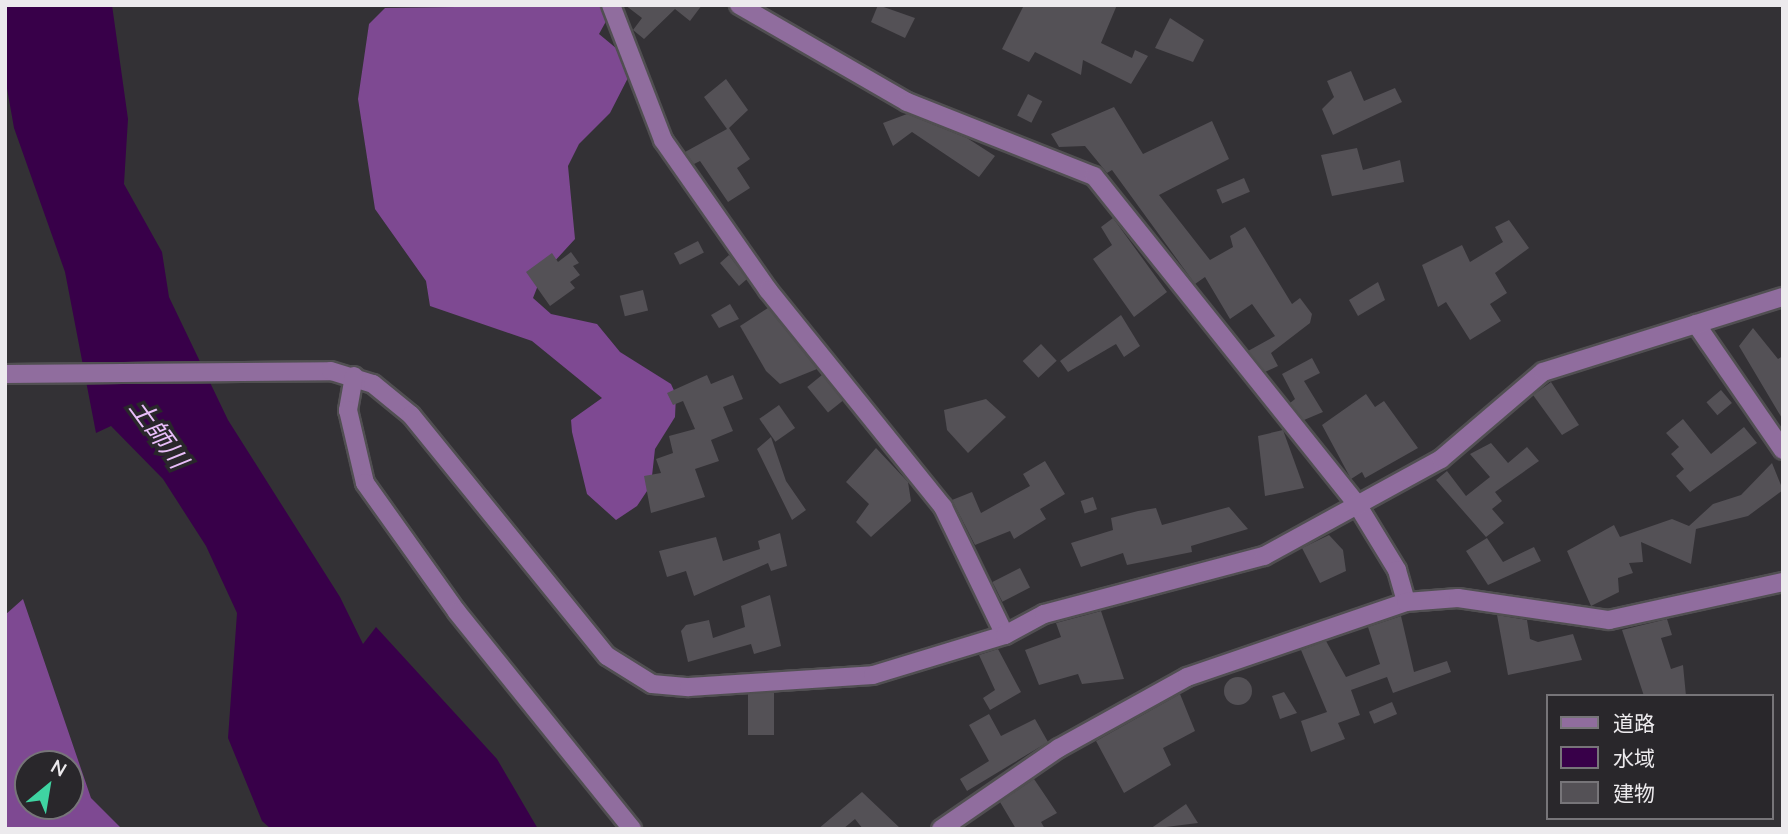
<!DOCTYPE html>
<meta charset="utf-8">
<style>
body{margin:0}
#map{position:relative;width:1788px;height:834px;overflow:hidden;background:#333135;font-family:"Nunito Sans","Noto Sans JP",sans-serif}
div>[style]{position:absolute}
.forest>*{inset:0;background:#7e4992}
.water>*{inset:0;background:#380049}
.building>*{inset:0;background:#545156;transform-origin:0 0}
.round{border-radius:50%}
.roads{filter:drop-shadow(2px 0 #514f52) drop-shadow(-2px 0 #514f52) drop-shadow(0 2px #514f52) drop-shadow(0 -2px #514f52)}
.minor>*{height:18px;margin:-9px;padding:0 9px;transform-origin:9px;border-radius:9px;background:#906d9e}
span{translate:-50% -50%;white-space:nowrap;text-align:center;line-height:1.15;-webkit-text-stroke:7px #29272b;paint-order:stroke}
.water-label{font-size:26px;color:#e8bdf9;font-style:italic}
.frame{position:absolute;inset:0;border:7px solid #eceaed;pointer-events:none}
.legend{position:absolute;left:1546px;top:694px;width:228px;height:126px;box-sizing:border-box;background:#29272b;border:2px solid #777579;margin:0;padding:9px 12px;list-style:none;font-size:21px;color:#eceaed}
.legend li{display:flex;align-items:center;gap:14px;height:35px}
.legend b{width:35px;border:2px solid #777579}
.north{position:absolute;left:14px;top:750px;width:70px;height:70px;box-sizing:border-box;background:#29272b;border:2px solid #777579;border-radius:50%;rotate:30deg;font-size:19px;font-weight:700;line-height:28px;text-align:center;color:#eceaed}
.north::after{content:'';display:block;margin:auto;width:24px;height:32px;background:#3fd4a2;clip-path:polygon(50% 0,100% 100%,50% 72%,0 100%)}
</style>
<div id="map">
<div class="forest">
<i style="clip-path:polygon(615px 5px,599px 34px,628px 58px,632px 70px,610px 113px,579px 144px,568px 166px,575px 239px,542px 275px,533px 298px,551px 314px,597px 324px,620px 352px,671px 384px,676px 395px,675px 417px,655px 449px,651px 485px,637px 506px,616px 520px,587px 494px,572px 432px,571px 420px,602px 398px,532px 341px,430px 306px,426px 281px,375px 209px,358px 99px,369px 24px,385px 8px)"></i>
<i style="clip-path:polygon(evenodd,23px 599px,91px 798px,122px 829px,5px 829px,5px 615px,23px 599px,28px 764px,70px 764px,70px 806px,28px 806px,28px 764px)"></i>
</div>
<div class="water">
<i style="clip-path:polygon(5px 5px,112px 5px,128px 119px,124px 184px,162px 252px,169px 297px,228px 420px,340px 597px,363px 644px,376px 627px,497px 759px,538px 829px,271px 829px,262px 821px,228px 738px,237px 613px,206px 546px,163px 479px,111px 426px,96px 433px,65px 272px,14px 128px,5px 77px)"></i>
</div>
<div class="building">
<i style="clip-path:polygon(625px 5px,702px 5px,690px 21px,675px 9px,644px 39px,633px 30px,642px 18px)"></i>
<i style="clip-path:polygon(878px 5px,915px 18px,905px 38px,871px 22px)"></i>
<i style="clip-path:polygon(1024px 5px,1117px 5px,1101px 43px,1132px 58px,1135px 50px,1148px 56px,1131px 84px,1083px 60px,1081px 75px,1035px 52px,1029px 62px,1002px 49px)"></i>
<i style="clip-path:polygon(1170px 18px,1204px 40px,1193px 62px,1155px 48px)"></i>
<i style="clip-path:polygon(1351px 71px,1364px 101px,1395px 88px,1402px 102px,1333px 135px,1322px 109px,1334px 97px,1327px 81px)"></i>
<i style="clip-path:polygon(726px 79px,748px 110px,729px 128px,750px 159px,737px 168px,750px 188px,728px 202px,700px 161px,694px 164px,685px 152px,727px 129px,704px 97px)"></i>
<i style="left:1028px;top:94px;width:16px;height:24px;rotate:27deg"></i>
<i style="clip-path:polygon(1114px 107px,1143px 154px,1212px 121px,1229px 159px,1159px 195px,1210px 260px,1233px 247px,1230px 236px,1245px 227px,1292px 304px,1300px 298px,1312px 314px,1310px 323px,1271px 353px,1278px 366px,1265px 372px,1248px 351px,1275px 336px,1252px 304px,1230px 319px,1205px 277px,1195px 284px,1112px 170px,1107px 173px,1085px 146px,1059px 147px,1051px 134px)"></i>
<i style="clip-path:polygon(907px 114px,967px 138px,995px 156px,979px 177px,912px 132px,893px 146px,883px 123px)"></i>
<i style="clip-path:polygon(1357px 148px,1363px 170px,1400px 160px,1404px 182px,1332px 196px,1321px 155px)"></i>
<i style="left:1244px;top:178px;width:15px;height:30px;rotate:67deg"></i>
<i style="clip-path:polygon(1113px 218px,1167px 292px,1134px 317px,1093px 259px,1112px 245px,1101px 227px)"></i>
<i style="clip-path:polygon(1509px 220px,1529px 248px,1495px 273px,1507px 293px,1490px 304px,1501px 321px,1470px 340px,1446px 302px,1438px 307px,1422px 265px,1462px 245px,1470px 262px,1503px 242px,1495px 227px)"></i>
<i style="left:698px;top:241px;width:13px;height:27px;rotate:63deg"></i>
<i style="clip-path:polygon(571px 252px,579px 263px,573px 266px,580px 275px,570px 282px,575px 288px,550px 306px,526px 272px,552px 253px,558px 262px)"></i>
<i style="clip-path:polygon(729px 255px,747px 279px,739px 286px,720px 263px)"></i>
<i style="clip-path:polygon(1378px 282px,1385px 300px,1358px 316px,1349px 300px)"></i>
<i style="left:643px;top:290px;width:21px;height:24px;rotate:76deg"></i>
<i style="clip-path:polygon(730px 304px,739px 319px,719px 328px,711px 315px)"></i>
<i style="clip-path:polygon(768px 308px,817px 369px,780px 384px,766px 371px,740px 326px)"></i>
<i style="clip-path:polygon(1121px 315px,1140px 346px,1124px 357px,1116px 344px,1068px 372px,1060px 361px)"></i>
<i style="clip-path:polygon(1753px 328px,1778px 359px,1783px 356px,1783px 420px,1739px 346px)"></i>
<i style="left:1041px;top:344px;width:23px;height:25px;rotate:47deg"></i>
<i style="clip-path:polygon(1312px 358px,1320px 373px,1304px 381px,1323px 412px,1304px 420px,1290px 403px,1295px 399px,1282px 374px)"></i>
<i style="clip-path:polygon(707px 375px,711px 384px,733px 375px,743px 399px,723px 407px,733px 431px,711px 440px,719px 461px,695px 469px,705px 497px,651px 513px,644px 476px,661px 473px,656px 459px,673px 453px,669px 436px,695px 429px,683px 401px,673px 405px,667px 393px)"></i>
<i style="left:822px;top:375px;width:33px;height:19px;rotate:51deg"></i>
<i style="clip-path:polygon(1551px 382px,1579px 425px,1562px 435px,1533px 395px)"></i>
<i style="left:1721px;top:390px;width:17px;height:19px;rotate:50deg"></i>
<i style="clip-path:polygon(1366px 394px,1375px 407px,1384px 401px,1418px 448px,1365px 478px,1362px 472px,1351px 479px,1322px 425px)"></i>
<i style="clip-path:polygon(986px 399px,1006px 417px,968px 453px,947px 430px,944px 410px)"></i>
<i style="left:779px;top:405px;width:28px;height:24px;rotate:55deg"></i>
<i style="clip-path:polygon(1683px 419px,1711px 454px,1744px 427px,1757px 443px,1690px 492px,1676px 476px,1684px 469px,1671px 454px,1679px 447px,1666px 433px)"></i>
<i style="clip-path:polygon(1283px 430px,1304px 488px,1265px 496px,1258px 436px)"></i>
<i style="clip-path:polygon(771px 437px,786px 481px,806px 510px,792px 520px,757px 449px)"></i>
<i style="clip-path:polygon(1491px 443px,1508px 463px,1527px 447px,1539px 461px,1495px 492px,1502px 501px,1492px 509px,1504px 523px,1486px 537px,1436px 480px,1447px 471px,1466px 496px,1490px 477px,1470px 454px)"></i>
<i style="clip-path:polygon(876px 448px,908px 482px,911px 501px,871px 537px,856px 522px,869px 504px,846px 482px)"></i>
<i style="clip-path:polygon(1045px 461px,1065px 494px,1040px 509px,1046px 519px,1014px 539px,1010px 531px,975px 545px,952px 500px,972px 492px,981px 513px,1030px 486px,1023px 474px)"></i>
<i style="clip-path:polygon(1772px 463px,1783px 490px,1748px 516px,1696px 529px,1691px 564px,1641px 542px,1643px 562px,1629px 563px,1633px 573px,1618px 578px,1619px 592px,1591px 606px,1567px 551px,1614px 525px,1620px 537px,1672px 519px,1689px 526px,1713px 504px,1741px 495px)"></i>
<i style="left:1093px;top:497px;width:13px;height:13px;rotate:72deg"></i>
<i style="clip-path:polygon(1229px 507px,1248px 529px,1191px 546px,1192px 552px,1127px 565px,1123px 553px,1081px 567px,1071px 543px,1113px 530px,1111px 518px,1138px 511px,1156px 508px,1162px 525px)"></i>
<i style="clip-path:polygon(780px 533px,787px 566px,771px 571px,768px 563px,694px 596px,686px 571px,667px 577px,659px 551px,716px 537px,723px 561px,760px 549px,758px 541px)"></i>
<i style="clip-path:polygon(1329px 535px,1343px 550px,1346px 571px,1320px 583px,1302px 548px)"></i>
<i style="clip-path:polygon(1487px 538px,1503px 562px,1534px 547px,1541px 561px,1488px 585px,1466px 551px)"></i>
<i style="left:1020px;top:568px;width:22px;height:31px;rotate:63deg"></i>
<i style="clip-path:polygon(770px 595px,781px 646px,754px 654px,751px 644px,688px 662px,681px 631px,686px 625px,709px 620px,713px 638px,745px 627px,741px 606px)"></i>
<i style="clip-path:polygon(1101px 611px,1124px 679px,1082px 684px,1078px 674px,1039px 685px,1025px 650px,1061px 637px,1056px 623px)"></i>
<i style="clip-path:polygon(1497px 615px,1527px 620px,1530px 639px,1538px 642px,1573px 634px,1582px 660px,1508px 675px)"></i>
<i style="clip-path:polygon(1401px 616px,1414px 672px,1447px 661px,1451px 672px,1393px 693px,1387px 677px,1351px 690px,1360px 715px,1338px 723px,1345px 739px,1311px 752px,1301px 721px,1327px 712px,1301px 650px,1326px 641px,1346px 677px,1380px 664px,1368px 627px)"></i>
<i style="clip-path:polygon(1667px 619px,1672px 635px,1661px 638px,1671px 669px,1683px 665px,1686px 696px,1644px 696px,1622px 630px)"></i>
<i style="clip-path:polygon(998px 649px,1021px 692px,990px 710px,983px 698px,995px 690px,979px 655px)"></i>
<i class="round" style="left:1224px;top:677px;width:28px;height:28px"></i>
<i style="clip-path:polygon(1284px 692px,1297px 713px,1280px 719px,1272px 696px)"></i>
<i style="left:774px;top:693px;width:42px;height:26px;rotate:90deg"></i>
<i style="clip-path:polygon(1180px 694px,1195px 731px,1163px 748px,1171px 765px,1124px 793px,1096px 741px)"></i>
<i style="left:1392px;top:702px;width:13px;height:25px;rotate:67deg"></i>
<i style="clip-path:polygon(989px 714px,1001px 736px,1035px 719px,1048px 742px,967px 791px,960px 779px,989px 761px,969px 725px)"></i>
<i style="clip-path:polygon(1034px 779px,1057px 813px,1041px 822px,1045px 829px,1016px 829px,1000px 802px)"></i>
<i style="clip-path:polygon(862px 792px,901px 829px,863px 829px,855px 819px,843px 829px,818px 829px)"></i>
<i style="clip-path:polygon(1186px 804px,1198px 823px,1150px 829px)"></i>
</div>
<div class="roads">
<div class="minor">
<i style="left:611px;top:5px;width:145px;rotate:68.9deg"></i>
<i style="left:663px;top:140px;width:183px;rotate:55deg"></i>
<i style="left:768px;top:290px;width:279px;rotate:51.1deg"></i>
<i style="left:943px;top:507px;width:142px;rotate:64.2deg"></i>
<i style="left:739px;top:5px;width:194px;rotate:30deg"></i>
<i style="left:907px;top:102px;width:201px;rotate:21.6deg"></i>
<i style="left:1094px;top:176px;width:423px;rotate:51.3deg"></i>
<i style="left:1358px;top:506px;width:75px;rotate:58.6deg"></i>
<i style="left:1397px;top:570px;width:33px;rotate:74deg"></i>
<i style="left:1696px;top:324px;width:153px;rotate:55.4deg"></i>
<i style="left:5px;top:374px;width:326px;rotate:-0.5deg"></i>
<i style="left:331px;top:371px;width:44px;rotate:17.2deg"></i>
<i style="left:373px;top:384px;width:49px;rotate:39.2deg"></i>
<i style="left:411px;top:415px;width:311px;rotate:50.9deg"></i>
<i style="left:607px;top:656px;width:53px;rotate:31.9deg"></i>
<i style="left:652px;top:684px;width:37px;rotate:5deg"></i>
<i style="left:689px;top:687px;width:184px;rotate:-3.7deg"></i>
<i style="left:873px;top:675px;width:138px;rotate:-16.9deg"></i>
<i style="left:1005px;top:635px;width:44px;rotate:-28.3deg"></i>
<i style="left:1044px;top:614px;width:228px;rotate:-14.8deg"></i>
<i style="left:1264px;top:556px;width:202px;rotate:-28.7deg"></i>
<i style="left:1441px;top:459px;width:134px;rotate:-40.5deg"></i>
<i style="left:1543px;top:372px;width:251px;rotate:-17.4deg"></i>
<i style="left:354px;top:376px;width:35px;rotate:100deg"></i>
<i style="left:348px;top:410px;width:75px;rotate:76.9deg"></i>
<i style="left:365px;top:483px;width:158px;rotate:54.5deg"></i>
<i style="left:457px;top:612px;width:279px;rotate:51.1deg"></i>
<i style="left:941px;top:829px;width:143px;rotate:-34.5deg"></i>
<i style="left:1059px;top:748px;width:146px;rotate:-29deg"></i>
<i style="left:1187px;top:677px;width:231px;rotate:-18.9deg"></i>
<i style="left:1406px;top:602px;width:52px;rotate:-4.4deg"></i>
<i style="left:1458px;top:598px;width:153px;rotate:8.3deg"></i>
<i style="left:1609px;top:620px;width:178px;rotate:-12.3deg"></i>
</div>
</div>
<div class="water-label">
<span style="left:158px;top:434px;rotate:54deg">土師川</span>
</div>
<div class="frame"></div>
<ul class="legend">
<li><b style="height:9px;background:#906d9e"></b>道路</li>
<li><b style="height:19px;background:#380049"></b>水域</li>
<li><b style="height:19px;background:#545156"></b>建物</li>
</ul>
<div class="north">N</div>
</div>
